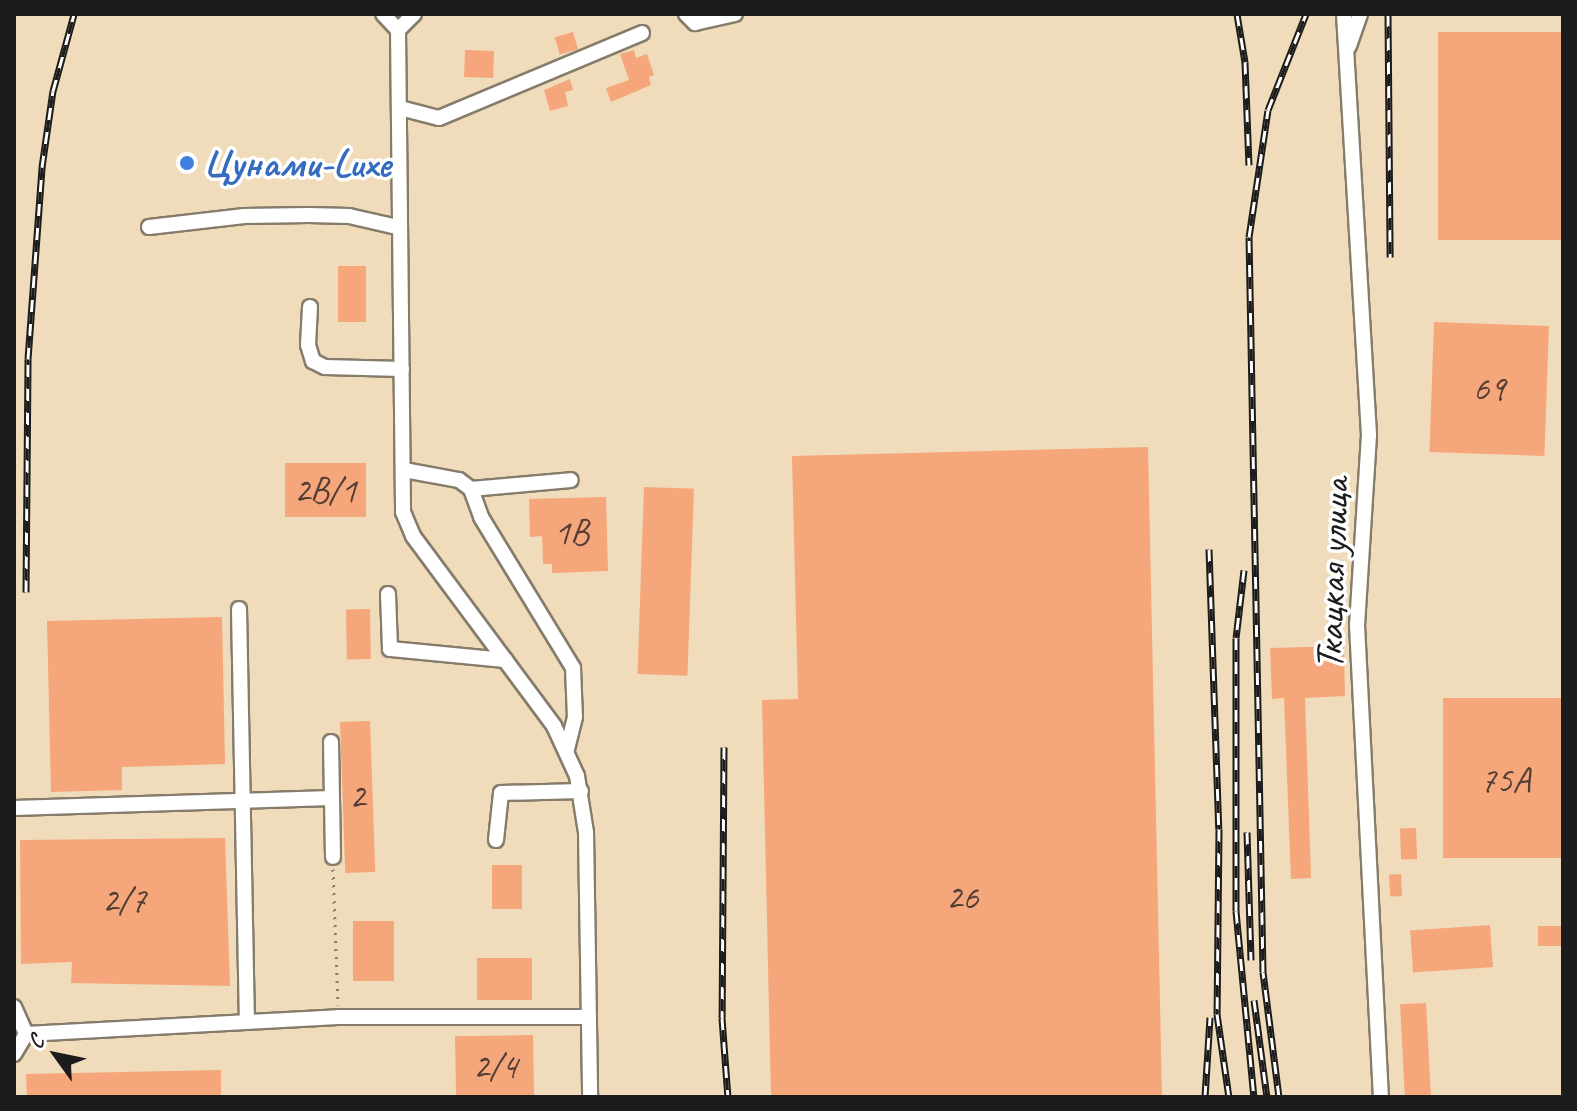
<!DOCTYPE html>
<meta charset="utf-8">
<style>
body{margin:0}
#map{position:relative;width:1577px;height:1111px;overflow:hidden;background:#f0dbba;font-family:Caveat,sans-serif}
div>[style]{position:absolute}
.building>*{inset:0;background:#f5a67b;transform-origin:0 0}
.path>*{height:3px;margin-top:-1.5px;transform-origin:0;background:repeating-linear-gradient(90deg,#867c6b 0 2px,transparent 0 8px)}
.roads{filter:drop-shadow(2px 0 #867c6b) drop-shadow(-2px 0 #867c6b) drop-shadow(0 2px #867c6b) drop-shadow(0 -2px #867c6b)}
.minor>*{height:14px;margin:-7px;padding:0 7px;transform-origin:7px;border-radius:7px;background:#fff}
.rail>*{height:7px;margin-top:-3.5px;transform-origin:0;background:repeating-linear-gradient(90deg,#fff 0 12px,#1c1c1c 0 24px);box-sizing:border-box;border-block:2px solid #1c1c1c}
.dots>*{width:22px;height:22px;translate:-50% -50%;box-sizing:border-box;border:4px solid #fff;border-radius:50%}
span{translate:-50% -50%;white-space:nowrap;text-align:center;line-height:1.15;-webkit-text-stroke:7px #fff;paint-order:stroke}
.number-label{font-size:36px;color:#523e34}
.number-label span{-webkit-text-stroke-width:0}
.shop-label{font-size:40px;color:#366cbe;font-weight:700}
.left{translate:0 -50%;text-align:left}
.street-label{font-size:40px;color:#1c1c1c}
.frame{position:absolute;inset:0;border:16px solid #1c1c1c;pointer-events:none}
.north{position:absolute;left:16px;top:1015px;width:80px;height:80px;-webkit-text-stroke:6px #fff;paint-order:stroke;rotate:303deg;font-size:22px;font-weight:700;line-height:32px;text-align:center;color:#1c1c1c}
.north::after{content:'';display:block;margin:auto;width:28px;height:36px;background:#1c1c1c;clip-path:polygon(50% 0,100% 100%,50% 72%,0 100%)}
</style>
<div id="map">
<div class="building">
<i style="left:573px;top:32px;width:18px;height:19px;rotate:74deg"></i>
<i style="left:1563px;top:32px;width:208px;height:125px;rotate:90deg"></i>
<i style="left:465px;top:50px;width:29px;height:27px;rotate:2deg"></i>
<i style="clip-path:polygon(634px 50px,636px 58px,647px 54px,654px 75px,649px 77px,651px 85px,611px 102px,606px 88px,629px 80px,620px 54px)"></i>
<i style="clip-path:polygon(570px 79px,573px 90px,565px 92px,568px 106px,550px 111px,544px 90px)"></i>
<i style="left:338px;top:266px;width:28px;height:56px"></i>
<i style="left:1434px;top:322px;width:115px;height:130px;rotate:2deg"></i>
<i style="clip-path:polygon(1148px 447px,1162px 1096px,771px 1097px,762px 700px,798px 699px,792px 456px)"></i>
<i style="left:366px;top:463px;width:54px;height:81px;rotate:90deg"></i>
<i style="left:644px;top:487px;width:50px;height:187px;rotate:2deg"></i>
<i style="clip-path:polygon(606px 497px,608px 571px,552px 573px,552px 564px,543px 564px,542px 536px,530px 537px,529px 499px)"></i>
<i style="left:370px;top:609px;width:50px;height:24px;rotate:89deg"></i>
<i style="clip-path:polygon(222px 617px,225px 764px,122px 767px,122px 790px,51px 792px,47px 621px)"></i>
<i style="clip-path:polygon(1344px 646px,1345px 696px,1305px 698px,1311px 878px,1291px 879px,1284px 698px,1272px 699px,1270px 648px)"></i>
<i style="left:1563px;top:698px;width:160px;height:120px;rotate:90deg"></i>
<i style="left:370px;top:721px;width:151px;height:30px;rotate:88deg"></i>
<i style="left:1416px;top:828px;width:31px;height:16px;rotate:88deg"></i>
<i style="clip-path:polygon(225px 838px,230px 986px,71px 983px,72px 962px,21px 964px,20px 840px)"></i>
<i style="left:492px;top:865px;width:30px;height:44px"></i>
<i style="left:1401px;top:874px;width:22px;height:12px;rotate:87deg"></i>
<i style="left:353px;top:921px;width:41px;height:60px"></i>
<i style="left:1490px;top:925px;width:42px;height:80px;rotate:86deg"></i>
<i style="left:1563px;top:926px;width:20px;height:25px;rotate:90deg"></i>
<i style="left:477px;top:958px;width:55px;height:42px"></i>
<i style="left:1426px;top:1003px;width:94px;height:26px;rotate:87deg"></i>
<i style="left:533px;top:1035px;width:62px;height:78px;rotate:89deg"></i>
<i style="clip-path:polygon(221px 1070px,221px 1097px,27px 1097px,26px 1074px)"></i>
</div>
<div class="path">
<i style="left:333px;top:869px;width:136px;rotate:87.9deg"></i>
</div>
<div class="roads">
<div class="minor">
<i style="left:383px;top:14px;width:22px;rotate:47deg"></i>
<i style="left:414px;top:14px;width:23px;rotate:135deg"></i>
<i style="left:398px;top:30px;width:482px;rotate:89.4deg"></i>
<i style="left:403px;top:512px;width:26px;rotate:67deg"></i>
<i style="left:413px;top:536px;width:237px;rotate:53.4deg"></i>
<i style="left:554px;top:726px;width:55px;rotate:65.3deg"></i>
<i style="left:577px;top:776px;width:57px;rotate:80.9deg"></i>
<i style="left:586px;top:832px;width:265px;rotate:89.1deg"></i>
<i style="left:686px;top:14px;width:13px;rotate:45deg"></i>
<i style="left:695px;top:23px;width:41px;rotate:-12.7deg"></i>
<i style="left:1344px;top:14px;width:422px;rotate:86.6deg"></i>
<i style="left:1369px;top:435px;width:190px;rotate:93.6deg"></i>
<i style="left:1357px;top:625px;width:473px;rotate:87.1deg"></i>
<i style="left:1349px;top:46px;width:34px;rotate:-71deg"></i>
<i style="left:400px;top:108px;width:40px;rotate:14.4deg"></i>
<i style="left:439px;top:118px;width:220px;rotate:-22.7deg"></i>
<i style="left:149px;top:227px;width:96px;rotate:-6.6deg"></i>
<i style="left:244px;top:216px;width:65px;rotate:-0.9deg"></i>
<i style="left:309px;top:215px;width:40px;rotate:1.4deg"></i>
<i style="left:349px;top:216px;width:49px;rotate:12.9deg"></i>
<i style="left:310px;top:307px;width:38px;rotate:93deg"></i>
<i style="left:308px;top:345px;width:17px;rotate:73deg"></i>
<i style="left:313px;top:361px;width:13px;rotate:27deg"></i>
<i style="left:325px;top:367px;width:77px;rotate:1.5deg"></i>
<i style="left:404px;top:470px;width:56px;rotate:10.3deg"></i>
<i style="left:459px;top:480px;width:15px;rotate:37deg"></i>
<i style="left:471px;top:489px;width:30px;rotate:70deg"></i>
<i style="left:481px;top:517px;width:177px;rotate:58.6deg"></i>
<i style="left:573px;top:668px;width:49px;rotate:87.7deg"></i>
<i style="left:575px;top:717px;width:34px;rotate:104deg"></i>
<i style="left:471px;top:489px;width:100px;rotate:-5.1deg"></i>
<i style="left:388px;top:594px;width:55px;rotate:87.9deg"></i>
<i style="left:390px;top:649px;width:116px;rotate:5.5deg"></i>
<i style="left:239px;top:609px;width:412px;rotate:88.9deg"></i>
<i style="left:331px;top:742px;width:115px;rotate:89deg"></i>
<i style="left:14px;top:808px;width:318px;rotate:-1.8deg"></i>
<i style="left:496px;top:840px;width:47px;rotate:-83.9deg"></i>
<i style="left:501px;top:793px;width:80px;rotate:-1.4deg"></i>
<i style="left:14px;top:1007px;width:30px;rotate:66deg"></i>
<i style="left:14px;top:1054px;width:23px;rotate:-59deg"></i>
<i style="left:26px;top:1034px;width:312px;rotate:-3.1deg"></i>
<i style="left:338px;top:1017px;width:251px"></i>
</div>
</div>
<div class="rail">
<i style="left:1237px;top:14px;width:49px;rotate:80.5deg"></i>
<i style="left:1245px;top:62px;width:103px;rotate:87.8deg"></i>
<i style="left:1388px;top:14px;width:243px;rotate:89.5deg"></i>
<i style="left:1209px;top:549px;width:280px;rotate:88deg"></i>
<i style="left:1219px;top:829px;width:185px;rotate:90.6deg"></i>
<i style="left:1217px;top:1014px;width:84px;rotate:81.8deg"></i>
<i style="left:1244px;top:570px;width:68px;rotate:96.7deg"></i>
<i style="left:1236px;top:638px;width:273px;rotate:90deg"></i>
<i style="left:1236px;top:911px;width:187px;rotate:84.5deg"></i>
<i style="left:26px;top:592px;width:233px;rotate:-89.5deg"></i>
<i style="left:28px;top:359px;width:193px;rotate:-85.8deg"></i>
<i style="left:42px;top:167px;width:77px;rotate:-81.8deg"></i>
<i style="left:53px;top:91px;width:80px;rotate:-74.7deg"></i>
<i style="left:724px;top:747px;width:271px;rotate:90.4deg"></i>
<i style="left:722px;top:1018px;width:79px;rotate:85.7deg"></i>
<i style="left:1247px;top:832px;width:128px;rotate:88.2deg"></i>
<i style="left:1254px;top:1000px;width:98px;rotate:82.4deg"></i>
<i style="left:1205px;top:1097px;width:80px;rotate:-86.4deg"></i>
<i style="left:1279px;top:1097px;width:126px;rotate:-97.3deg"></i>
<i style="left:1263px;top:972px;width:735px;rotate:-91.09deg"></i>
<i style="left:1249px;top:237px;width:128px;rotate:-81.5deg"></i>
<i style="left:1268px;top:110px;width:103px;rotate:-68.4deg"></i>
</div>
<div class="dots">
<i style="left:187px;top:163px;background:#3f7fe0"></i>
</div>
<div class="number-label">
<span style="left:1489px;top:389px">69</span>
<span style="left:325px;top:491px">2В/1</span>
<span style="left:571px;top:533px">1В</span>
<span style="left:1505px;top:781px">75А</span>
<span style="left:357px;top:797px">2</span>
<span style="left:962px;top:898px">26</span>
<span style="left:124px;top:901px">2/7</span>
<span style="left:495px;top:1067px">2/4</span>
</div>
<div class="shop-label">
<span class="left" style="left:203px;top:163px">Цунами-Luxe</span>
</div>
<div class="street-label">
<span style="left:1332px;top:574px;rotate:-88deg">Ткацкая улица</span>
</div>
<div class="frame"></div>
<div class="north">С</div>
</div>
